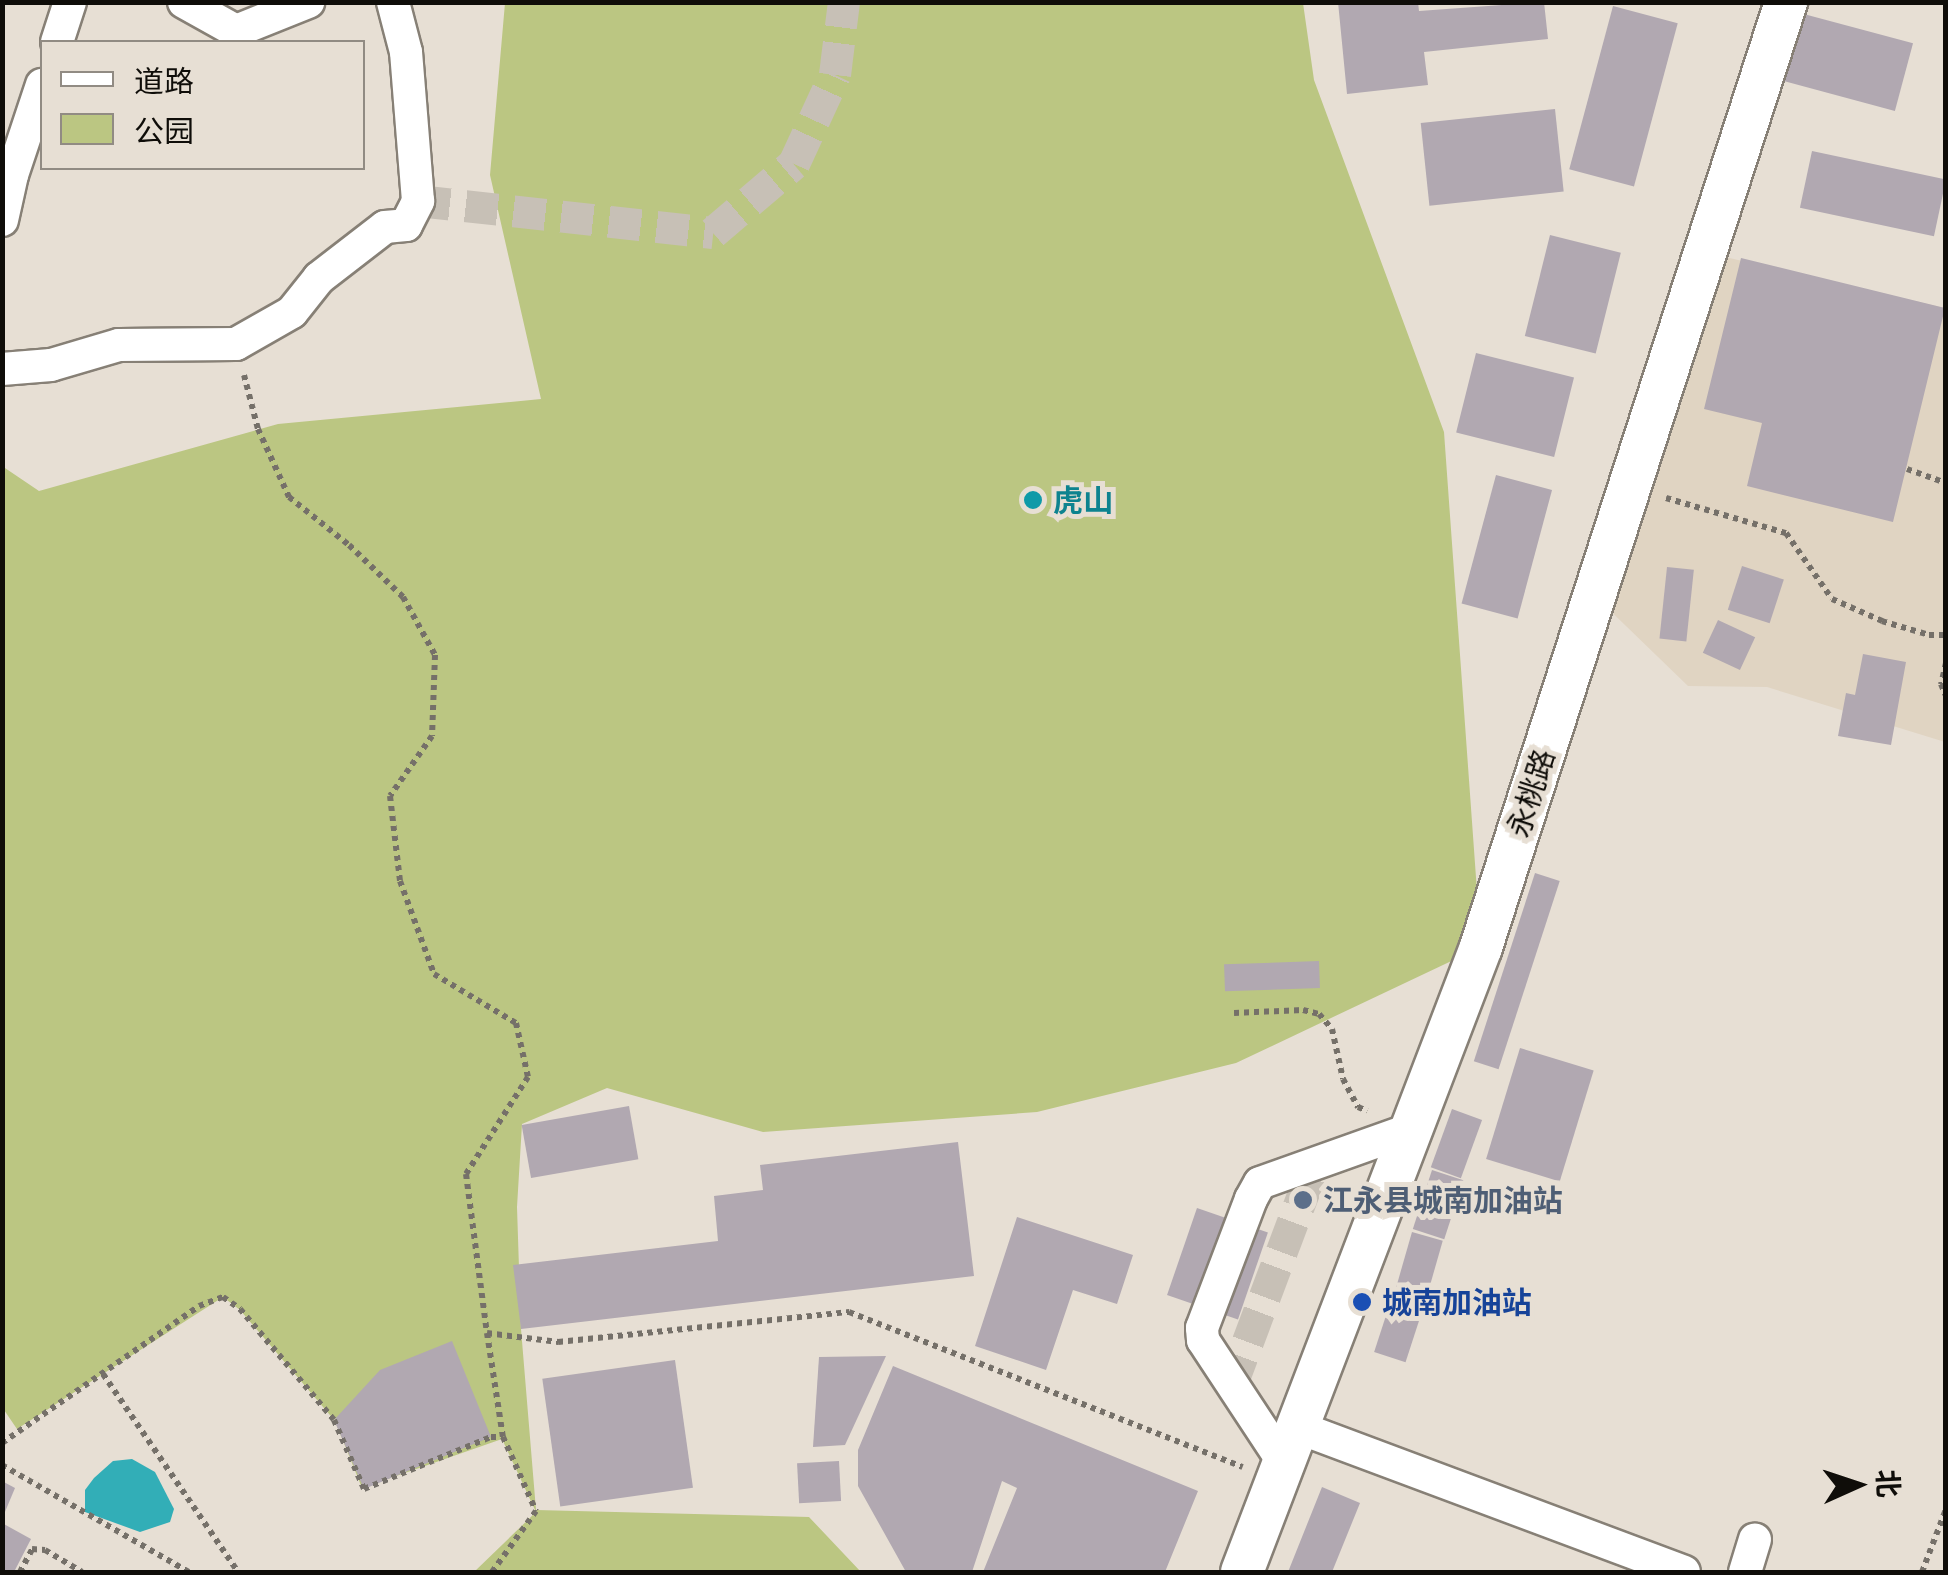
<!DOCTYPE html>
<meta charset="utf-8">
<style>
body{margin:0}
#map{position:relative;width:1948px;height:1575px;overflow:hidden;background:#e7dfd4;font-family:"Golos Text","Noto Sans SC",sans-serif}
div>[style]{position:absolute}
.built>*{inset:0;background:#e0d4c2}
.green>*{inset:0;background:#bbc682}
.water>*{inset:0;background:#32aeb7}
.building>*{inset:0;background:#b1a8b1;transform-origin:0 0}
.minor-tunnel>*{height:32px;margin-top:-16px;transform-origin:0;background:repeating-linear-gradient(90deg,#c7c0b6 0 32px,transparent 0 48px)}
.path>*{height:6px;margin-top:-3px;transform-origin:0;background:repeating-linear-gradient(90deg,#757069 0 5px,transparent 0 10px)}
.roads{filter:drop-shadow(2px 0 #878076) drop-shadow(-2px 0 #878076) drop-shadow(0 2px #878076) drop-shadow(0 -2px #878076)}
.minor>*{height:32px;margin:-16px;padding:0 16px;transform-origin:16px;border-radius:16px;background:#fff}
.major>*{height:42px;margin:-21px;padding:0 21px;transform-origin:21px;border-radius:21px;background:#fff}
.dots>*{width:28px;height:28px;translate:-50% -50%;box-sizing:border-box;border:5px solid #e7dfd4;border-radius:50%}
span{translate:-50% -50%;white-space:nowrap;text-align:center;line-height:1.15;-webkit-text-stroke:10px #e7dfd4;paint-order:stroke}
.culture-label{font-size:30px;color:#0d838f;font-weight:700}
.left{translate:0 -50%;text-align:left}
.street-label{font-size:30px;color:#0f0d09}
.service-label{font-size:30px;color:#4e5e75;font-weight:700}
.transit-label{font-size:30px;color:#164399;font-weight:700}
.frame{position:absolute;inset:0;border:5px solid #0f0d09;pointer-events:none}
.legend{position:absolute;left:40px;top:40px;width:325px;height:130px;box-sizing:border-box;background:#e7dfd4;border:2px solid #918b83;margin:0;padding:12px 18px;list-style:none;font-size:30px;color:#0f0d09}
.legend li{display:flex;align-items:center;gap:20px;height:50px}
.legend b{width:50px;border:2px solid #918b83}
.north{position:absolute;left:1808px;top:1435px;width:100px;height:100px;-webkit-text-stroke:8px #e7dfd4;paint-order:stroke;rotate:87deg;font-size:28px;font-weight:700;line-height:40px;text-align:center;color:#0f0d09}
.north::after{content:'';display:block;margin:auto;width:35px;height:45px;background:#0f0d09;clip-path:polygon(50% 0,100% 100%,50% 72%,0 100%)}
</style>
<div id="map">
<div class="built">
<i style="clip-path:polygon(1708px 253px,1945px 308px,1945px 742px,1767px 687px,1688px 686px,1595px 596px)"></i>
</div>
<div class="green">
<i style="clip-path:polygon(505px 3px,1303px 3px,1314px 80px,1444px 432px,1481px 947px,1236px 1063px,1037px 1112px,763px 1132px,607px 1088px,522px 1124px,517px 1207px,521px 1329px,536px 1510px,809px 1517px,861px 1572px,474px 1572px,536px 1512px,502px 1439px,362px 1488px,335px 1421px,240px 1310px,223px 1297px,17px 1429px,2px 1407px,2px 466px,39px 491px,278px 424px,541px 399px,490px 175px)"></i>
</div>
<div class="water">
<i style="clip-path:polygon(132px 1459px,155px 1472px,174px 1509px,170px 1522px,140px 1532px,85px 1512px,85px 1490px,94px 1478px,113px 1461px)"></i>
</div>
<div class="building">
<i style="clip-path:polygon(1338px 2px,1418px 2px,1419px 11px,1544px 2px,1548px 39px,1424px 52px,1428px 85px,1347px 94px)"></i>
<i style="left:1613px;top:6px;width:67px;height:169px;rotate:15deg"></i>
<i style="left:1800px;top:13px;width:117px;height:70px;rotate:15deg"></i>
<i style="left:1555px;top:109px;width:83px;height:135px;rotate:84deg"></i>
<i style="left:1812px;top:151px;width:137px;height:58px;rotate:12deg"></i>
<i style="left:1550px;top:235px;width:73px;height:104px;rotate:14deg"></i>
<i style="clip-path:polygon(1741px 258px,1945px 308px,1893px 522px,1747px 486px,1762px 423px,1704px 409px)"></i>
<i style="left:1476px;top:353px;width:101px;height:82px;rotate:14deg"></i>
<i style="left:1496px;top:475px;width:58px;height:133px;rotate:15deg"></i>
<i style="left:1742px;top:566px;width:44px;height:46px;rotate:18deg"></i>
<i style="left:1667px;top:567px;width:27px;height:72px;rotate:6deg"></i>
<i style="left:1718px;top:620px;width:41px;height:36px;rotate:25deg"></i>
<i style="clip-path:polygon(1863px 654px,1906px 662px,1891px 745px,1838px 736px,1846px 693px,1855px 695px)"></i>
<i style="left:1535px;top:873px;width:26px;height:198px;rotate:18deg"></i>
<i style="left:1319px;top:961px;width:27px;height:95px;rotate:88deg"></i>
<i style="left:1520px;top:1048px;width:77px;height:116px;rotate:17deg"></i>
<i style="left:629px;top:1106px;width:54px;height:109px;rotate:80deg"></i>
<i style="left:1452px;top:1109px;width:32px;height:62px;rotate:20deg"></i>
<i style="clip-path:polygon(958px 1142px,974px 1276px,521px 1329px,513px 1265px,718px 1241px,714px 1196px,763px 1190px,760px 1165px)"></i>
<i style="left:1432px;top:1170px;width:33px;height:62px;rotate:18deg"></i>
<i style="left:1197px;top:1208px;width:75px;height:92px;rotate:19deg"></i>
<i style="clip-path:polygon(1017px 1217px,1133px 1255px,1117px 1304px,1073px 1290px,1046px 1370px,975px 1346px)"></i>
<i style="left:1412px;top:1232px;width:32px;height:61px;rotate:16deg"></i>
<i style="left:1393px;top:1294px;width:33px;height:61px;rotate:18deg"></i>
<i style="clip-path:polygon(452px 1341px,491px 1437px,364px 1489px,334px 1420px,380px 1370px)"></i>
<i style="clip-path:polygon(886px 1356px,845px 1445px,813px 1447px,819px 1357px)"></i>
<i style="left:675px;top:1360px;width:129px;height:134px;rotate:82deg"></i>
<i style="clip-path:polygon(893px 1366px,1198px 1491px,1165px 1572px,983px 1572px,1017px 1488px,1002px 1481px,972px 1572px,906px 1572px,858px 1486px,858px 1450px)"></i>
<i style="left:839px;top:1461px;width:40px;height:42px;rotate:87deg"></i>
<i style="clip-path:polygon(2px 1481px,15px 1488px,2px 1519px)"></i>
<i style="clip-path:polygon(1322px 1487px,1360px 1503px,1332px 1572px,1288px 1572px)"></i>
<i style="clip-path:polygon(2px 1523px,31px 1539px,14px 1572px,2px 1572px)"></i>
</div>
<div class="minor-tunnel">
<i style="left:418px;top:201px;width:297px;rotate:6.2deg"></i>
<i style="left:713px;top:233px;width:106px;rotate:-40.4deg"></i>
<i style="left:794px;top:164px;width:98px;rotate:-65.3deg"></i>
<i style="left:835px;top:75px;width:74px;rotate:-83deg"></i>
<i style="left:1231px;top:1387px;width:239px;rotate:-69.4deg"></i>
</div>
<div class="path">
<i style="left:244px;top:375px;width:56px;rotate:75.5deg"></i>
<i style="left:258px;top:429px;width:75px;rotate:65.5deg"></i>
<i style="left:289px;top:497px;width:77px;rotate:38.7deg"></i>
<i style="left:349px;top:545px;width:75px;rotate:43.9deg"></i>
<i style="left:403px;top:597px;width:66px;rotate:61.1deg"></i>
<i style="left:435px;top:655px;width:81px;rotate:92.1deg"></i>
<i style="left:432px;top:736px;width:73px;rotate:125deg"></i>
<i style="left:390px;top:796px;width:86px;rotate:83.3deg"></i>
<i style="left:400px;top:881px;width:99px;rotate:69.9deg"></i>
<i style="left:434px;top:974px;width:96px;rotate:30.9deg"></i>
<i style="left:516px;top:1023px;width:55px;rotate:77.5deg"></i>
<i style="left:528px;top:1077px;width:115px;rotate:122.6deg"></i>
<i style="left:466px;top:1174px;width:160px;rotate:82.5deg"></i>
<i style="left:487px;top:1333px;width:72px;rotate:7.2deg"></i>
<i style="left:558px;top:1342px;width:293px;rotate:-5.9deg"></i>
<i style="left:849px;top:1312px;width:423px;rotate:21.5deg"></i>
<i style="left:1907px;top:469px;width:41px;rotate:19.7deg"></i>
<i style="left:1666px;top:498px;width:125px;rotate:16.3deg"></i>
<i style="left:1786px;top:533px;width:80px;rotate:55.1deg"></i>
<i style="left:1832px;top:599px;width:55px;rotate:23.7deg"></i>
<i style="left:1882px;top:621px;width:49px;rotate:16.6deg"></i>
<i style="left:1929px;top:635px;width:17px"></i>
<i style="left:1946px;top:663px;width:22px;rotate:103deg"></i>
<i style="left:1941px;top:684px;width:13px;rotate:67deg"></i>
<i style="left:1234px;top:1013px;width:69px;rotate:-2.5deg"></i>
<i style="left:1303px;top:1010px;width:16px;rotate:14deg"></i>
<i style="left:1319px;top:1014px;width:20px;rotate:49deg"></i>
<i style="left:1332px;top:1029px;width:51px;rotate:77.6deg"></i>
<i style="left:1343px;top:1079px;width:32px;rotate:62deg"></i>
<i style="left:1358px;top:1107px;width:10px;rotate:24deg"></i>
<i style="left:487px;top:1333px;width:105px;rotate:81.3deg"></i>
<i style="left:103px;top:1374px;width:240px;rotate:55.7deg"></i>
<i style="left:2px;top:1443px;width:240px;rotate:-34.8deg"></i>
<i style="left:199px;top:1306px;width:26px;rotate:-21deg"></i>
<i style="left:223px;top:1297px;width:21px;rotate:35deg"></i>
<i style="left:240px;top:1309px;width:145px;rotate:49.7deg"></i>
<i style="left:334px;top:1420px;width:75px;rotate:66.5deg"></i>
<i style="left:364px;top:1489px;width:137px;rotate:-22.3deg"></i>
<i style="left:491px;top:1437px;width:12px"></i>
<i style="left:503px;top:1437px;width:81px;rotate:66deg"></i>
<i style="left:536px;top:1511px;width:75px;rotate:125.8deg"></i>
<i style="left:2px;top:1465px;width:215px;rotate:29.8deg"></i>
<i style="left:20px;top:1572px;width:26px;rotate:-62deg"></i>
<i style="left:32px;top:1549px;width:13px;rotate:4deg"></i>
<i style="left:45px;top:1550px;width:43px;rotate:30.7deg"></i>
<i style="left:1922px;top:1572px;width:67px;rotate:-69.1deg"></i>
</div>
<div class="roads">
<div class="minor">
<i style="left:184px;top:2px;width:60px;rotate:29.1deg"></i>
<i style="left:236px;top:31px;width:78px;rotate:-21.9deg"></i>
<i style="left:57px;top:42px;width:42px;rotate:-72deg"></i>
<i style="left:2px;top:220px;width:46px;rotate:-77.5deg"></i>
<i style="left:12px;top:175px;width:95px;rotate:-71.6deg"></i>
<i style="left:2px;top:369px;width:49px;rotate:-4.7deg"></i>
<i style="left:51px;top:365px;width:71px;rotate:-16.4deg"></i>
<i style="left:119px;top:345px;width:117px;rotate:-0.5deg"></i>
<i style="left:236px;top:344px;width:64px;rotate:-29.7deg"></i>
<i style="left:292px;top:312px;width:43px;rotate:-51.5deg"></i>
<i style="left:319px;top:278px;width:83px;rotate:-37.7deg"></i>
<i style="left:385px;top:227px;width:21px;rotate:-5deg"></i>
<i style="left:406px;top:225px;width:27px;rotate:-63deg"></i>
<i style="left:418px;top:201px;width:149px;rotate:-94.6deg"></i>
<i style="left:406px;top:52px;width:52px;rotate:-104.6deg"></i>
<i style="left:1297px;top:1427px;width:413px;rotate:20.5deg"></i>
<i style="left:1284px;top:1463px;width:147px;rotate:-123.4deg"></i>
<i style="left:1203px;top:1340px;width:12px;rotate:-95deg"></i>
<i style="left:1202px;top:1328px;width:138px;rotate:-69.2deg"></i>
<i style="left:1251px;top:1199px;width:18px;rotate:-61deg"></i>
<i style="left:1260px;top:1183px;width:161px;rotate:-19.6deg"></i>
<i style="left:1745px;top:1572px;width:34px;rotate:-73deg"></i>
</div>
<div class="major">
<i style="left:1242px;top:1572px;width:669px;rotate:-69.07deg"></i>
<i style="left:1481px;top:947px;width:993px;rotate:-72.11deg"></i>
</div>
</div>
<div class="dots">
<i style="left:1033px;top:500px;background:#0f9aa8"></i>
<i style="left:1303px;top:1200px;background:#5c6f8a"></i>
<i style="left:1362px;top:1302px;background:#1a4fb4"></i>
</div>
<div class="culture-label">
<span class="left" style="left:1053px;top:500px">虎山</span>
</div>
<div class="street-label">
<span style="left:1531px;top:793px;rotate:-72deg">永桃路</span>
</div>
<div class="service-label">
<span class="left" style="left:1323px;top:1200px">江永县城南加油站</span>
</div>
<div class="transit-label">
<span class="left" style="left:1382px;top:1302px">城南加油站</span>
</div>
<div class="frame"></div>
<ul class="legend">
<li><b style="height:12px;background:#fff"></b>道路</li>
<li><b style="height:28px;background:#bbc682"></b>公园</li>
</ul>
<div class="north">北</div>
</div>
